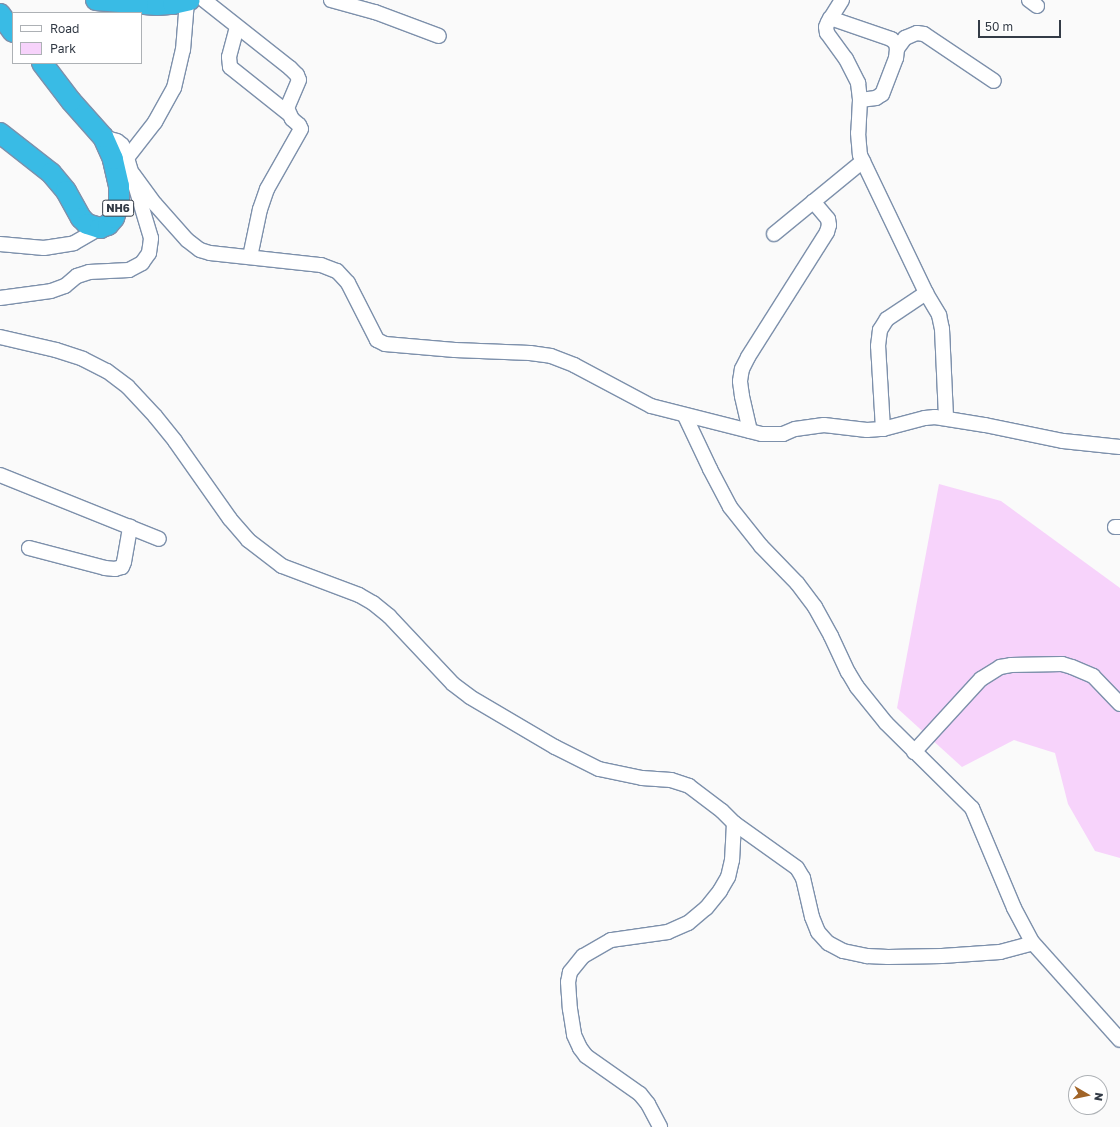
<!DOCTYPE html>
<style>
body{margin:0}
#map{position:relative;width:1120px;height:1127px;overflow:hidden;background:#fafafa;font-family:"Golos Text",sans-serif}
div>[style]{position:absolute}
.green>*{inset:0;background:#f7d3fb}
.roads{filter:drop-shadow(1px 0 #7d90ab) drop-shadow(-1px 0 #7d90ab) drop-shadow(0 1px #7d90ab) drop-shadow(0 -1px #7d90ab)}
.minor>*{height:14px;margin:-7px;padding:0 7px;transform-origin:7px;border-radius:7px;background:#fff}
.highway>*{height:20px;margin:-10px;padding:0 10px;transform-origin:10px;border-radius:10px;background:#39bbe5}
span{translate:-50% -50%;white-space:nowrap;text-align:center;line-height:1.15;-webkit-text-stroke:3.5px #fff;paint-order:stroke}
.shield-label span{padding:1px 3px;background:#fff;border:1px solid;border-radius:3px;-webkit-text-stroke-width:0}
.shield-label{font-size:11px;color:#333b46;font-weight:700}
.legend{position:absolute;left:12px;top:12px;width:130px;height:52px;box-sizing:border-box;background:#fff;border:1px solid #adb1b5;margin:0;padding:5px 7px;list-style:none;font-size:12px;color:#333b46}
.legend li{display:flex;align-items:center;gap:8px;height:20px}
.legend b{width:20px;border:1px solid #adb1b5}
.north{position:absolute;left:1068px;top:1075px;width:40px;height:40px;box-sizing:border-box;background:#fff;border:1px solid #adb1b5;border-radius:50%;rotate:99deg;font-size:11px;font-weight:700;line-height:16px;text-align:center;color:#333b46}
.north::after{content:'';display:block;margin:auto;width:14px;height:18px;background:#a16427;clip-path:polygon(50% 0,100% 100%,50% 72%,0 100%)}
.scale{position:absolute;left:978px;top:20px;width:83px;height:18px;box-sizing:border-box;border:2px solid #333b46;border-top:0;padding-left:5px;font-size:12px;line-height:14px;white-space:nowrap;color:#333b46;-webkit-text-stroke:3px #fff;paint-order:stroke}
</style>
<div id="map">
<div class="green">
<i style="clip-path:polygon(939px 484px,1001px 501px,1120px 588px,1120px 858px,1095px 851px,1068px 804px,1055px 753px,1014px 740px,962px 767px,897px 708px)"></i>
</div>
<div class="roads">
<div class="minor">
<i style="left:204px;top:0;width:110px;rotate:38.3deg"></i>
<i style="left:290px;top:68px;width:10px;rotate:45deg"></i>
<i style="left:297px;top:75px;width:5px;rotate:68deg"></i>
<i style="left:299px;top:80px;width:30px;rotate:113deg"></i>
<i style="left:287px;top:108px;width:12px;rotate:66deg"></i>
<i style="left:292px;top:119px;width:9px;rotate:41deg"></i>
<i style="left:299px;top:125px;width:4px;rotate:63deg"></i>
<i style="left:301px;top:129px;width:69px;rotate:119.5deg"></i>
<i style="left:267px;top:189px;width:21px;rotate:109deg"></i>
<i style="left:260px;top:209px;width:49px;rotate:101.8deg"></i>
<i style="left:331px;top:0;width:46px;rotate:15.3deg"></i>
<i style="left:375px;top:12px;width:68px;rotate:20.6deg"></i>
<i style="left:842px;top:0;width:26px;rotate:122deg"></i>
<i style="left:828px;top:22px;width:5px;rotate:112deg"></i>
<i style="left:826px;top:27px;width:6px;rotate:81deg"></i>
<i style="left:827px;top:33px;width:32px;rotate:54deg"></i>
<i style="left:846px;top:59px;width:27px;rotate:63deg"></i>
<i style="left:858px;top:83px;width:17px;rotate:83deg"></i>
<i style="left:860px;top:100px;width:33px;rotate:93deg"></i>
<i style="left:858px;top:133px;width:22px;rotate:85deg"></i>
<i style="left:860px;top:155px;width:153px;rotate:64.4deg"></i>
<i style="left:926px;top:293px;width:26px;rotate:59deg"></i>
<i style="left:939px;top:315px;width:14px;rotate:78deg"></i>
<i style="left:942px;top:329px;width:89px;rotate:87.4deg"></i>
<i style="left:1029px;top:0;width:10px;rotate:37deg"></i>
<i style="left:830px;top:18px;width:65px;rotate:19deg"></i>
<i style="left:891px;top:39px;width:6px;rotate:39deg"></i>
<i style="left:896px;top:43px;width:6px;rotate:81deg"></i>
<i style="left:897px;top:49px;width:9px;rotate:96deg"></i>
<i style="left:896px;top:58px;width:39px;rotate:111deg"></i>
<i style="left:882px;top:94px;width:7px;rotate:146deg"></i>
<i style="left:876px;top:98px;width:16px;rotate:173deg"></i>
<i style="left:237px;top:27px;width:31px;rotate:105deg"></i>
<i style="left:229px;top:57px;width:10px;rotate:84deg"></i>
<i style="left:230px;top:67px;width:75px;rotate:38.5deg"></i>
<i style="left:897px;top:49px;width:14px;rotate:-54deg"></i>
<i style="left:905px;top:38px;width:13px;rotate:-23deg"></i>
<i style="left:917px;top:33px;width:7px;rotate:8deg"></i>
<i style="left:924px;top:34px;width:84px;rotate:33.9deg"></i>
<i style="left:127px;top:158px;width:46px;rotate:-52.1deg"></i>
<i style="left:155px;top:122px;width:39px;rotate:-61deg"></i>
<i style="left:174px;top:88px;width:39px;rotate:-77deg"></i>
<i style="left:183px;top:50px;width:49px;rotate:-85.3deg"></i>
<i style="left:133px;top:174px;width:37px;rotate:54deg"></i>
<i style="left:155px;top:204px;width:48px;rotate:48.4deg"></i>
<i style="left:187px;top:240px;width:16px;rotate:38deg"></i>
<i style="left:200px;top:250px;width:10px;rotate:17deg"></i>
<i style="left:210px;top:253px;width:112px;rotate:6.2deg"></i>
<i style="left:321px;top:265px;width:17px;rotate:21deg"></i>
<i style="left:337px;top:271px;width:16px;rotate:47deg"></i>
<i style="left:348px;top:283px;width:64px;rotate:63deg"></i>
<i style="left:377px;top:340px;width:9px;rotate:27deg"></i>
<i style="left:385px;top:344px;width:70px;rotate:4.9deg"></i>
<i style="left:455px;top:350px;width:75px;rotate:2.3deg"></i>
<i style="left:530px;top:353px;width:21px;rotate:8deg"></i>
<i style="left:551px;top:356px;width:25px;rotate:21deg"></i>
<i style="left:574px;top:365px;width:87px;rotate:28deg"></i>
<i style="left:651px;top:406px;width:114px;rotate:14.2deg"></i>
<i style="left:762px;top:434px;width:21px"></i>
<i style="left:783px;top:434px;width:13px;rotate:-23deg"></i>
<i style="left:795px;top:429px;width:29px;rotate:-8deg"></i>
<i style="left:824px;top:425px;width:43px;rotate:6.6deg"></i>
<i style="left:867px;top:430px;width:16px;rotate:-4deg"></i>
<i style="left:883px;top:429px;width:43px;rotate:-14.7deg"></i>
<i style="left:925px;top:418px;width:10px;rotate:-6deg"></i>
<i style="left:935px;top:417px;width:51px;rotate:9.1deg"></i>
<i style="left:985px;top:425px;width:80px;rotate:11.6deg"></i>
<i style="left:1063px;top:441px;width:57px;rotate:6deg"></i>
<i style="left:774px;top:234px;width:115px;rotate:-39.4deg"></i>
<i style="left:0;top:244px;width:44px;rotate:5.2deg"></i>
<i style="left:44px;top:248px;width:30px;rotate:-9deg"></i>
<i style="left:74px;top:243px;width:30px;rotate:-30deg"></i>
<i style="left:0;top:298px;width:51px;rotate:-7.8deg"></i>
<i style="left:51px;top:291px;width:15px;rotate:-20deg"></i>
<i style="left:65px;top:286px;width:16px;rotate:-40deg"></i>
<i style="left:77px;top:276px;width:13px;rotate:-18deg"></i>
<i style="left:89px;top:272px;width:40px;rotate:-2.9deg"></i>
<i style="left:129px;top:270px;width:15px;rotate:-28deg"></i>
<i style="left:142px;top:263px;width:12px;rotate:-55deg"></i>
<i style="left:149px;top:253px;width:15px;rotate:-82deg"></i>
<i style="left:151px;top:238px;width:84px;rotate:-106.7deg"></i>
<i style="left:127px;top:158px;width:14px;rotate:-111deg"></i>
<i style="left:122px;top:145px;width:6px;rotate:-141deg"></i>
<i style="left:117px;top:141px;width:15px;rotate:-164deg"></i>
<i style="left:0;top:337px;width:57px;rotate:13.1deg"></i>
<i style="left:56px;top:350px;width:28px;rotate:18deg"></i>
<i style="left:83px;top:359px;width:27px;rotate:27deg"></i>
<i style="left:107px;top:371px;width:26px;rotate:37deg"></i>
<i style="left:128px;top:387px;width:40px;rotate:47deg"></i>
<i style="left:155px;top:416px;width:32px;rotate:51deg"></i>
<i style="left:175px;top:441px;width:95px;rotate:54.8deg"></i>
<i style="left:230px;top:519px;width:28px;rotate:49deg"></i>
<i style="left:248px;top:540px;width:43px;rotate:37.4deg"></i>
<i style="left:282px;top:566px;width:82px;rotate:20.6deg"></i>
<i style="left:359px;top:595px;width:16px;rotate:30deg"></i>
<i style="left:373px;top:603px;width:21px;rotate:39deg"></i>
<i style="left:389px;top:616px;width:93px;rotate:46.7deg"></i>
<i style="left:453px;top:684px;width:21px;rotate:37deg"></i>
<i style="left:470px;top:697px;width:99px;rotate:30.5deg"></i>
<i style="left:555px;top:747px;width:49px;rotate:26.6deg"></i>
<i style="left:599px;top:769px;width:44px;rotate:11.8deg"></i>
<i style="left:642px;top:778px;width:29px;rotate:4deg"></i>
<i style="left:671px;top:780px;width:19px;rotate:18deg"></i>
<i style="left:689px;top:786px;width:41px;rotate:37.1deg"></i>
<i style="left:722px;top:811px;width:17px;rotate:45deg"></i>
<i style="left:734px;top:823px;width:37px;rotate:93deg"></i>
<i style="left:732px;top:860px;width:17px;rotate:103deg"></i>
<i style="left:728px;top:877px;width:16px;rotate:120deg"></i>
<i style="left:720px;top:891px;width:22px;rotate:129deg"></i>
<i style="left:706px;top:908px;width:23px;rotate:140deg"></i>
<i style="left:688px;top:923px;width:22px;rotate:156deg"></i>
<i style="left:668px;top:932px;width:58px;rotate:172deg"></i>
<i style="left:611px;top:940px;width:32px;rotate:150deg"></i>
<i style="left:583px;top:956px;width:21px;rotate:129deg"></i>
<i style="left:570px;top:972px;width:10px;rotate:101deg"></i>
<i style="left:568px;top:982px;width:27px;rotate:86deg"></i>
<i style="left:570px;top:1009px;width:26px;rotate:81deg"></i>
<i style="left:574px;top:1035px;width:14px;rotate:65deg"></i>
<i style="left:580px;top:1048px;width:10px;rotate:53deg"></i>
<i style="left:586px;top:1056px;width:66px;rotate:35.1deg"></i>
<i style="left:640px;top:1094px;width:13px;rotate:51deg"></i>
<i style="left:648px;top:1104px;width:26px;rotate:62deg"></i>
<i style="left:685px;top:416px;width:59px;rotate:64.7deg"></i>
<i style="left:710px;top:469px;width:43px;rotate:62.2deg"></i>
<i style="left:730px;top:507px;width:50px;rotate:51.5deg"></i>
<i style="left:761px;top:546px;width:52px;rotate:45.8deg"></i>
<i style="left:797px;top:583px;width:30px;rotate:53deg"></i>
<i style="left:815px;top:607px;width:33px;rotate:61deg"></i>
<i style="left:831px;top:636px;width:40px;rotate:65deg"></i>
<i style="left:848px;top:672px;width:17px;rotate:59deg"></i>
<i style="left:857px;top:687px;width:46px;rotate:51.1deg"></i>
<i style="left:886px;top:723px;width:121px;rotate:44.7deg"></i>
<i style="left:972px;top:808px;width:108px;rotate:67.2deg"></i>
<i style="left:1014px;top:908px;width:40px;rotate:62deg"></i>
<i style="left:1033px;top:943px;width:130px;rotate:48.1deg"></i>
<i style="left:883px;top:429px;width:83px;rotate:-93.4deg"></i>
<i style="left:878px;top:346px;width:16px;rotate:-83deg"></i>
<i style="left:880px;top:330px;width:13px;rotate:-58deg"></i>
<i style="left:887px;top:319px;width:47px;rotate:-33.7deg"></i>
<i style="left:750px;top:431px;width:36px;rotate:-103deg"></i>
<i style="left:742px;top:396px;width:15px;rotate:-98deg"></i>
<i style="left:740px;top:381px;width:12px;rotate:-81deg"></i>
<i style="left:742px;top:369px;width:13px;rotate:-63deg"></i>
<i style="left:748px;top:357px;width:148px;rotate:-57.7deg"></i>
<i style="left:827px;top:232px;width:7px;rotate:-74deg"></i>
<i style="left:829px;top:225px;width:6px;rotate:-99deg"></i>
<i style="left:828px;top:219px;width:23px;rotate:-130deg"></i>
<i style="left:0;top:475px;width:171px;rotate:21.9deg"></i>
<i style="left:1115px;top:527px;width:5px"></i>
<i style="left:29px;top:548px;width:79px;rotate:14.7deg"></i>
<i style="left:105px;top:568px;width:10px;rotate:6deg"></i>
<i style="left:115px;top:569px;width:7px;rotate:-16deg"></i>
<i style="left:122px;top:567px;width:5px;rotate:-68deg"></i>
<i style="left:124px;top:562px;width:36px;rotate:-80deg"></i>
<i style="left:914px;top:752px;width:99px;rotate:-47.5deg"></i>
<i style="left:981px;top:679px;width:22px;rotate:-32deg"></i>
<i style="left:1000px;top:667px;width:11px;rotate:-10deg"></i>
<i style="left:1011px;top:665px;width:51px;rotate:-1.1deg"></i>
<i style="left:1062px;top:664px;width:10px;rotate:17deg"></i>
<i style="left:1072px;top:667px;width:23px;rotate:23deg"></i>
<i style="left:1093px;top:676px;width:39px;rotate:46deg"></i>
<i style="left:734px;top:823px;width:77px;rotate:35.5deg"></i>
<i style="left:797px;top:868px;width:12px;rotate:59deg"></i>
<i style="left:803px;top:878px;width:40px;rotate:77deg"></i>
<i style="left:812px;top:917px;width:16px;rotate:68deg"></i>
<i style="left:818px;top:932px;width:15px;rotate:48deg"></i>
<i style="left:828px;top:943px;width:17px;rotate:28deg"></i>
<i style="left:843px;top:951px;width:25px;rotate:12deg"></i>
<i style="left:867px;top:956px;width:21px;rotate:3deg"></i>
<i style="left:888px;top:957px;width:54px;rotate:-1.1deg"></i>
<i style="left:942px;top:956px;width:58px;rotate:-3.9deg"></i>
<i style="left:1000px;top:952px;width:34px;rotate:-15deg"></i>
</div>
<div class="highway">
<i style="left:96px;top:0;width:61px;rotate:4.7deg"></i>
<i style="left:157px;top:5px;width:16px;rotate:-4deg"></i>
<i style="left:173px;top:4px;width:17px;rotate:-13deg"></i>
<i style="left:0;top:14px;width:22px;rotate:54deg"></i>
<i style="left:0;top:133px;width:65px;rotate:38.1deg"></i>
<i style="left:51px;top:173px;width:23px;rotate:50deg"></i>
<i style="left:66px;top:191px;width:31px;rotate:61deg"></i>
<i style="left:81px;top:218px;width:8px;rotate:45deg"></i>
<i style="left:87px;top:224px;width:14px;rotate:17deg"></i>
<i style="left:100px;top:228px;width:9px;rotate:-21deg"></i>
<i style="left:108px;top:225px;width:9px;rotate:-49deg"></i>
<i style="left:114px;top:218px;width:17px;rotate:-73deg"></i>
<i style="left:119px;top:202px;width:16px;rotate:-90deg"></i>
<i style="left:119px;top:186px;width:28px;rotate:-103deg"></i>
<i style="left:113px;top:159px;width:24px;rotate:-114deg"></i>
<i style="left:103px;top:137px;width:48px;rotate:-131.6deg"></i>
<i style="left:71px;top:101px;width:48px;rotate:-127.3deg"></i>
</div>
</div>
<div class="shield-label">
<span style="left:118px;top:208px">NH6</span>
</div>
<ul class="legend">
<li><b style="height:5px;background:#fff"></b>Road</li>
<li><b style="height:11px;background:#f7d3fb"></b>Park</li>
</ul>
<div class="north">N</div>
<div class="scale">50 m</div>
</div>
